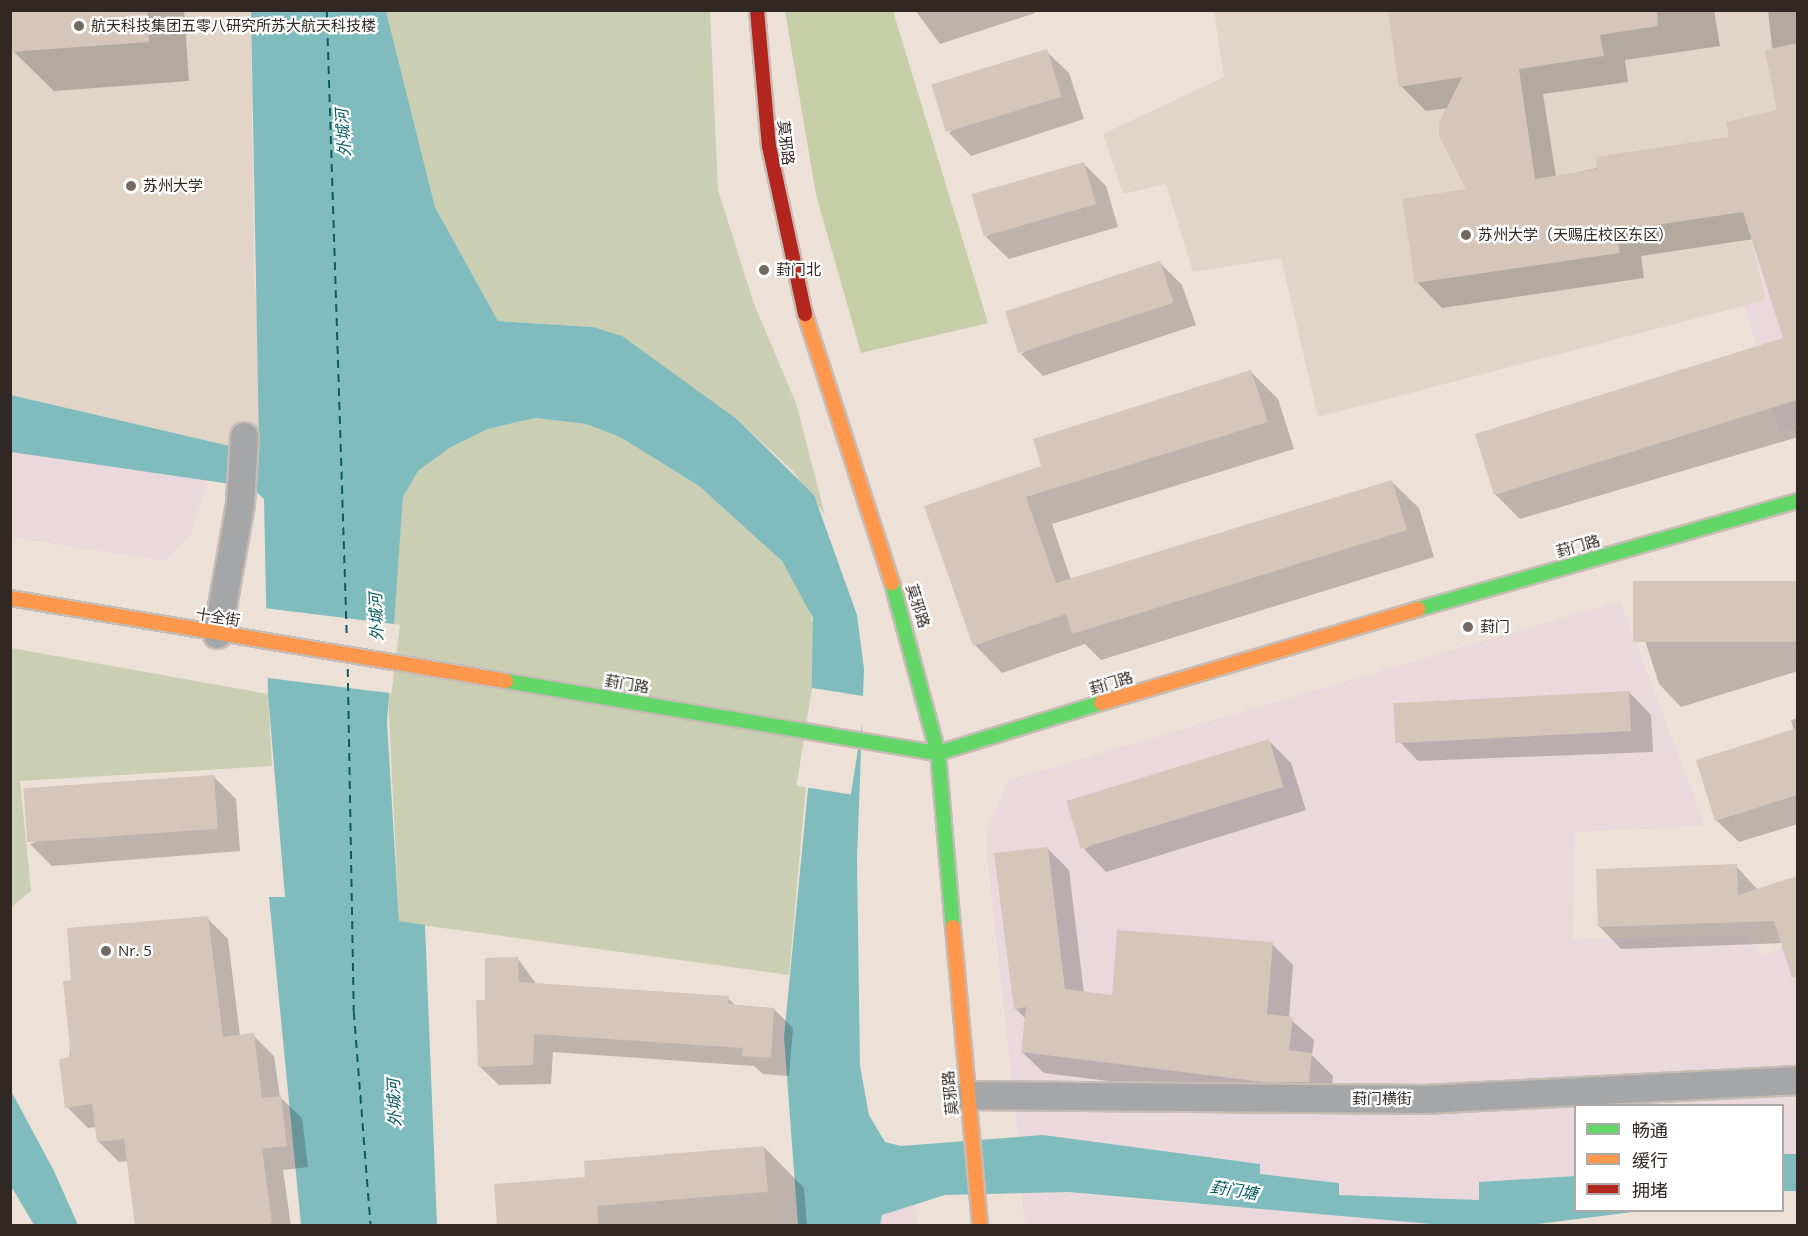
<!DOCTYPE html>
<meta charset="utf-8">
<style>
body{margin:0}
#map{position:relative;width:1808px;height:1236px;overflow:hidden;background:#ede0d7;font-family:"Open Sans","Noto Sans SC",sans-serif}
div>[style]{position:absolute}
.commercial>*{inset:0;background:#ead8dc}
.education>*{inset:0;background:#e2d4c6}
.green>*{inset:0;background:#caceb3}
.forest>*{inset:0;background:#c6cea8}
.water>*{inset:0;background:#80bcbe;transform-origin:0 0}
.pier>*{inset:0;background:#ede0d7;transform-origin:0 0}
.shadow>*{inset:0;background:#0003}
.ferry>*{height:1.5px;margin-top:-0.75px;transform-origin:0;background:repeating-linear-gradient(90deg,#0a5c61 0 8px,transparent 0 14px)}
.building>*{inset:0;background:#d6c5b9;transform-origin:0 0}
.roads{filter:drop-shadow(2px 0 #c6bcb5) drop-shadow(-2px 0 #c6bcb5) drop-shadow(0 2px #c6bcb5) drop-shadow(0 -2px #c6bcb5)}
.street>*{height:27px;margin:-13.5px;padding:0 13.5px;transform-origin:13.5px;border-radius:13.5px;background:#a5a6a7}
.fast>*{height:14px;margin:-7px;padding:0 7px;transform-origin:7px;border-radius:7px;background:#63d668}
.slow>*{height:14px;margin:-7px;padding:0 7px;transform-origin:7px;border-radius:7px;background:#ff974d}
.jam>*{height:14px;margin:-7px;padding:0 7px;transform-origin:7px;border-radius:7px;background:#b3261e}
.dots>*{width:16px;height:16px;translate:-50% -50%;box-sizing:border-box;border:3px solid #fff;border-radius:50%}
span{translate:-50% -50%;white-space:nowrap;text-align:center;line-height:1.15;-webkit-text-stroke:4.5px #fff;paint-order:stroke}
.poi-label{font-size:15px;color:#312823}
.left{translate:0 -50%;text-align:left}
.street-label{font-size:15px;color:#312823}
.water-label{font-size:16px;color:#0a5c61;font-style:italic}
.frame{position:absolute;inset:0;border:12px solid #312823;pointer-events:none}
.legend{position:absolute;left:1574px;top:1104px;width:210px;height:108px;box-sizing:border-box;background:#fff;border:2px solid #ada9a7;margin:0;padding:8px 10px;list-style:none;font-size:18px;color:#312823}
.legend li{display:flex;align-items:center;gap:12px;height:30px}
.legend b{width:30px;border:2px solid #ada9a7}
</style>
<div id="map">
<div class="commercial">
<i style="clip-path:polygon(1797px 198px,1797px 429px,1779px 432px,1745px 305px,1766px 299px,1743px 212px)"></i>
<i style="clip-path:polygon(10px 452px,207px 480px,192px 532px,165px 561px,11px 537px)"></i>
<i style="clip-path:polygon(1620px 601px,1705px 826px,1575px 832px,1573px 939px,1747px 935px,1760px 956px,1797px 942px,1797px 1154px,1783px 1156px,1782px 1106px,1576px 1106px,1575px 1176px,1479px 1182px,1479px 1200px,1338px 1195px,1338px 1183px,1259px 1174px,1260px 1164px,1018px 1135px,987px 855px,988px 827px,1009px 780px)"></i>
<i style="clip-path:polygon(1068px 1192px,1095px 1196px,1454px 1225px,1025px 1225px,1021px 1193px)"></i>
<i style="clip-path:polygon(915px 1205px,918px 1225px,880px 1226px,882px 1215px)"></i>
</div>
<div class="education">
<i style="clip-path:polygon(11px 11px,251px 11px,254px 271px,260px 361px,261px 439px,256px 448px,247px 450px,11px 395px)"></i>
<i style="clip-path:polygon(1214px 11px,1797px 11px,1797px 198px,1744px 212px,1766px 300px,1318px 417px,1281px 258px,1193px 272px,1166px 184px,1123px 194px,1103px 134px,1224px 77px)"></i>
</div>
<div class="green">
<i style="clip-path:polygon(386px 11px,710px 11px,718px 190px,754px 304px,796px 403px,825px 515px,793px 471px,738px 420px,593px 327px,498px 321px,435px 207px)"></i>
<i style="clip-path:polygon(535px 418px,586px 424px,620px 437px,699px 486px,782px 561px,808px 606px,814px 626px,815px 683px,789px 975px,399px 922px,388px 694px,403px 497px,418px 471px,451px 447px,488px 429px)"></i>
<i style="clip-path:polygon(11px 648px,268px 694px,272px 766px,20px 781px,31px 891px,11px 907px)"></i>
</div>
<div class="forest">
<i style="clip-path:polygon(785px 11px,893px 11px,988px 323px,861px 353px,816px 195px)"></i>
</div>
<div class="water">
<i style="clip-path:polygon(251px 11px,386px 11px,435px 207px,498px 321px,593px 327px,622px 336px,738px 420px,814px 495px,857px 615px,864px 669px,857px 860px,860px 1066px,869px 1115px,885px 1142px,901px 1146px,1043px 1135px,1260px 1164px,1260px 1174px,1339px 1183px,1339px 1195px,1479px 1200px,1479px 1182px,1575px 1176px,1576px 1210px,1641px 1211px,1530px 1225px,1454px 1226px,1068px 1192px,945px 1195px,882px 1215px,880px 1225px,798px 1225px,784px 1037px,810px 768px,813px 618px,782px 561px,699px 486px,620px 437px,586px 424px,535px 418px,488px 429px,451px 447px,418px 471px,403px 497px,387px 722px,399px 921px,425px 925px,437px 1225px,301px 1225px,269px 897px,285px 897px,268px 694px,264px 499px,251px 487px,11px 452px,11px 395px,247px 450px,259px 443px)"></i>
<i style="clip-path:polygon(10px 1089px,54px 1171px,78px 1225px,34px 1225px,11px 1186px)"></i>
<i style="left:1797px;top:1154px;width:37px;height:14px;rotate:90deg"></i>
</div>
<div class="pier">
<i style="left:264px;top:608px;width:137px;height:69px;rotate:7deg"></i>
<i style="left:812px;top:688px;width:55px;height:99px;rotate:9deg"></i>
</div>
<div class="shadow">
<i style="clip-path:polygon(10px 10px,184px 10px,189px 81px,54px 91px,13px 51px)"></i>
<i style="clip-path:polygon(915px 10px,1035px 10px,1035px 13px,940px 44px)"></i>
<i style="clip-path:polygon(1389px 10px,1714px 10px,1720px 46px,1625px 60px,1628px 82px,1543px 94px,1556px 177px,1731px 139px,1779px 111px,1768px 10px,1798px 10px,1798px 437px,1520px 519px,1495px 494px,1785px 339px,1754px 239px,1641px 256px,1644px 278px,1442px 308px,1417px 282px,1468px 191px,1448px 108px,1426px 111px,1401px 86px)"></i>
<i style="clip-path:polygon(1046px 51px,1069px 73px,1084px 119px,971px 156px,949px 133px)"></i>
<i style="clip-path:polygon(1083px 163px,1106px 186px,1118px 227px,1009px 259px,986px 237px)"></i>
<i style="clip-path:polygon(1160px 263px,1182px 285px,1196px 325px,1043px 376px,1021px 354px)"></i>
<i style="clip-path:polygon(1251px 372px,1278px 399px,1294px 449px,1052px 524px,1071px 580px,1391px 481px,1419px 508px,1434px 557px,1101px 660px,1085px 644px,1002px 673px,975px 645px,926px 507px,1043px 467px)"></i>
<i style="clip-path:polygon(1798px 582px,1798px 671px,1681px 707px,1659px 684px,1642px 631px)"></i>
<i style="clip-path:polygon(1629px 692px,1651px 715px,1653px 752px,1418px 761px,1396px 738px)"></i>
<i style="clip-path:polygon(1798px 718px,1798px 824px,1739px 842px,1716px 820px,1794px 731px,1791px 720px)"></i>
<i style="clip-path:polygon(1269px 741px,1291px 763px,1306px 810px,1106px 872px,1084px 849px)"></i>
<i style="clip-path:polygon(213px 776px,236px 799px,240px 851px,52px 866px,30px 844px)"></i>
<i style="clip-path:polygon(1047px 848px,1069px 870px,1084px 993px,1114px 997px,1272px 944px,1293px 965px,1289px 1018px,1314px 1040px,1312px 1055px,1333px 1076px,1330px 1103px,1285px 1103px,1044px 1073px,1022px 1052px,1026px 1019px,1015px 1008px)"></i>
<i style="clip-path:polygon(1736px 866px,1758px 890px,1798px 878px,1798px 956px,1785px 943px,1621px 949px,1599px 926px)"></i>
<i style="clip-path:polygon(207px 918px,228px 939px,240px 1036px,253px 1035px,274px 1056px,280px 1097px,302px 1118px,308px 1167px,283px 1170px,291px 1226px,140px 1226px,128px 1161px,119px 1162px,98px 1141px,96px 1127px,88px 1128px,67px 1107px,73px 981px)"></i>
<i style="clip-path:polygon(518px 959px,537px 985px,728px 998px,737px 1007px,774px 1009px,793px 1028px,789px 1076px,763px 1074px,754px 1066px,553px 1052px,551px 1084px,499px 1085px,479px 1066px,487px 1002px)"></i>
<i style="clip-path:polygon(764px 1147px,804px 1188px,807px 1226px,499px 1226px,587px 1178px)"></i>
</div>
<div class="ferry">
<i style="left:327px;top:10px;width:627px;rotate:88.17deg"></i>
<i style="left:348px;top:669px;width:343px;rotate:89deg"></i>
<i style="left:354px;top:1012px;width:215px;rotate:85.5deg"></i>
</div>
<div class="building">
<i style="clip-path:polygon(10px 10px,147px 10px,149px 42px,10px 52px)"></i>
<i style="clip-path:polygon(1388px 10px,1657px 10px,1658px 26px,1600px 35px,1604px 56px,1519px 69px,1535px 179px,1597px 169px,1596px 157px,1729px 137px,1726px 122px,1777px 110px,1765px 50px,1797px 43px,1797px 400px,1494px 495px,1475px 434px,1783px 338px,1743px 212px,1616px 231px,1620px 253px,1415px 283px,1402px 199px,1466px 189px,1439px 136px,1439px 123px,1462px 77px,1399px 87px)"></i>
<i style="left:1047px;top:49px;width:50px;height:121px;rotate:73deg"></i>
<i style="left:1084px;top:162px;width:44px;height:117px;rotate:74deg"></i>
<i style="left:1160px;top:261px;width:44px;height:163px;rotate:72deg"></i>
<i style="clip-path:polygon(1251px 370px,1268px 422px,1026px 497px,1056px 583px,1392px 480px,1407px 530px,1072px 634px,1066px 614px,973px 646px,924px 506px,1041px 466px,1033px 439px)"></i>
<i style="left:1797px;top:581px;width:61px;height:164px;rotate:90deg"></i>
<i style="left:1629px;top:691px;width:40px;height:236px;rotate:87deg"></i>
<i style="clip-path:polygon(1797px 728px,1797px 795px,1715px 821px,1696px 760px)"></i>
<i style="left:1269px;top:739px;width:50px;height:212px;rotate:73deg"></i>
<i style="left:214px;top:775px;width:54px;height:191px;rotate:86deg"></i>
<i style="clip-path:polygon(1048px 847px,1065px 989px,1112px 995px,1117px 930px,1273px 942px,1267px 1014px,1293px 1017px,1289px 1050px,1312px 1053px,1309px 1082px,1263px 1082px,1021px 1052px,1026px 1007px,1014px 1009px,994px 853px)"></i>
<i style="clip-path:polygon(1737px 864px,1738px 895px,1797px 876px,1797px 977px,1792px 978px,1774px 921px,1598px 927px,1596px 869px)"></i>
<i style="clip-path:polygon(208px 916px,223px 1037px,254px 1033px,262px 1098px,281px 1096px,287px 1146px,262px 1149px,272px 1221px,269px 1226px,135px 1226px,124px 1139px,97px 1142px,92px 1104px,65px 1108px,59px 1059px,71px 1057px,63px 981px,71px 980px,67px 928px)"></i>
<i style="clip-path:polygon(518px 957px,519px 982px,729px 996px,728px 1004px,774px 1008px,771px 1058px,742px 1056px,743px 1048px,534px 1034px,533px 1065px,478px 1067px,476px 1000px,485px 1000px,485px 958px)"></i>
<i style="clip-path:polygon(764px 1146px,768px 1192px,597px 1206px,599px 1226px,497px 1226px,494px 1184px,585px 1177px,584px 1161px)"></i>
</div>
<div class="roads">
<div class="street">
<i style="left:217px;top:634px;width:133px;rotate:-80deg"></i>
<i style="left:240px;top:503px;width:67px;rotate:-86.6deg"></i>
<i style="left:966px;top:1095px;width:458px;rotate:0.5deg"></i>
<i style="left:1424px;top:1099px;width:374px;rotate:-2.9deg"></i>
</div>
<div class="fast">
<i style="left:892px;top:583px;width:176px;rotate:74.9deg"></i>
<i style="left:938px;top:753px;width:175px;rotate:85.1deg"></i>
<i style="left:1418px;top:609px;width:395px;rotate:-15.9deg"></i>
<i style="left:506px;top:681px;width:438px;rotate:9.5deg"></i>
<i style="left:938px;top:753px;width:170px;rotate:-17.1deg"></i>
</div>
<div class="slow">
<i style="left:805px;top:314px;width:283px;rotate:72.1deg"></i>
<i style="left:10px;top:598px;width:503px;rotate:9.5deg"></i>
<i style="left:1101px;top:703px;width:331px;rotate:-16.5deg"></i>
<i style="left:953px;top:927px;width:300px;rotate:84.8deg"></i>
</div>
<div class="jam">
<i style="left:757px;top:10px;width:137px;rotate:85deg"></i>
<i style="left:769px;top:146px;width:172px;rotate:77.9deg"></i>
</div>
</div>
<div class="dots">
<i style="left:79px;top:26px;background:#736862"></i>
<i style="left:131px;top:186px;background:#736862"></i>
<i style="left:1466px;top:235px;background:#736862"></i>
<i style="left:764px;top:270px;background:#736862"></i>
<i style="left:1468px;top:627px;background:#736862"></i>
<i style="left:106px;top:951px;background:#736862"></i>
</div>
<div class="poi-label">
<span class="left" style="left:91px;top:26px">航天科技集团五零八研究所苏大航天科技楼</span>
<span class="left" style="left:143px;top:186px">苏州大学</span>
<span class="left" style="left:1478px;top:235px">苏州大学（天赐庄校区东区）</span>
<span class="left" style="left:776px;top:270px">葑门北</span>
<span class="left" style="left:1480px;top:627px">葑门</span>
<span class="left" style="left:118px;top:951px">Nr. 5</span>
</div>
<div class="street-label">
<span style="left:786px;top:143px;rotate:83deg">莫邪路</span>
<span style="left:1578px;top:546px;rotate:-16deg">葑门路</span>
<span style="left:918px;top:606px;rotate:72deg">莫邪路</span>
<span style="left:218px;top:617px;rotate:9deg">十全街</span>
<span style="left:1111px;top:683px;rotate:-17deg">葑门路</span>
<span style="left:627px;top:684px;rotate:9deg">葑门路</span>
<span style="left:950px;top:1093px;rotate:-96deg">莫邪路</span>
<span style="left:1382px;top:1099px">葑门横街</span>
</div>
<div class="water-label">
<span style="left:343px;top:133px;rotate:-94deg">外城河</span>
<span style="left:376px;top:617px;rotate:-92deg">外城河</span>
<span style="left:394px;top:1103px;rotate:-92deg">外城河</span>
<span style="left:1234px;top:1190px;rotate:9deg">葑门塘</span>
</div>
<div class="frame"></div>
<ul class="legend">
<li><b style="height:8px;background:#63d668"></b>畅通</li>
<li><b style="height:8px;background:#ff974d"></b>缓行</li>
<li><b style="height:8px;background:#b3261e"></b>拥堵</li>
</ul>
</div>
